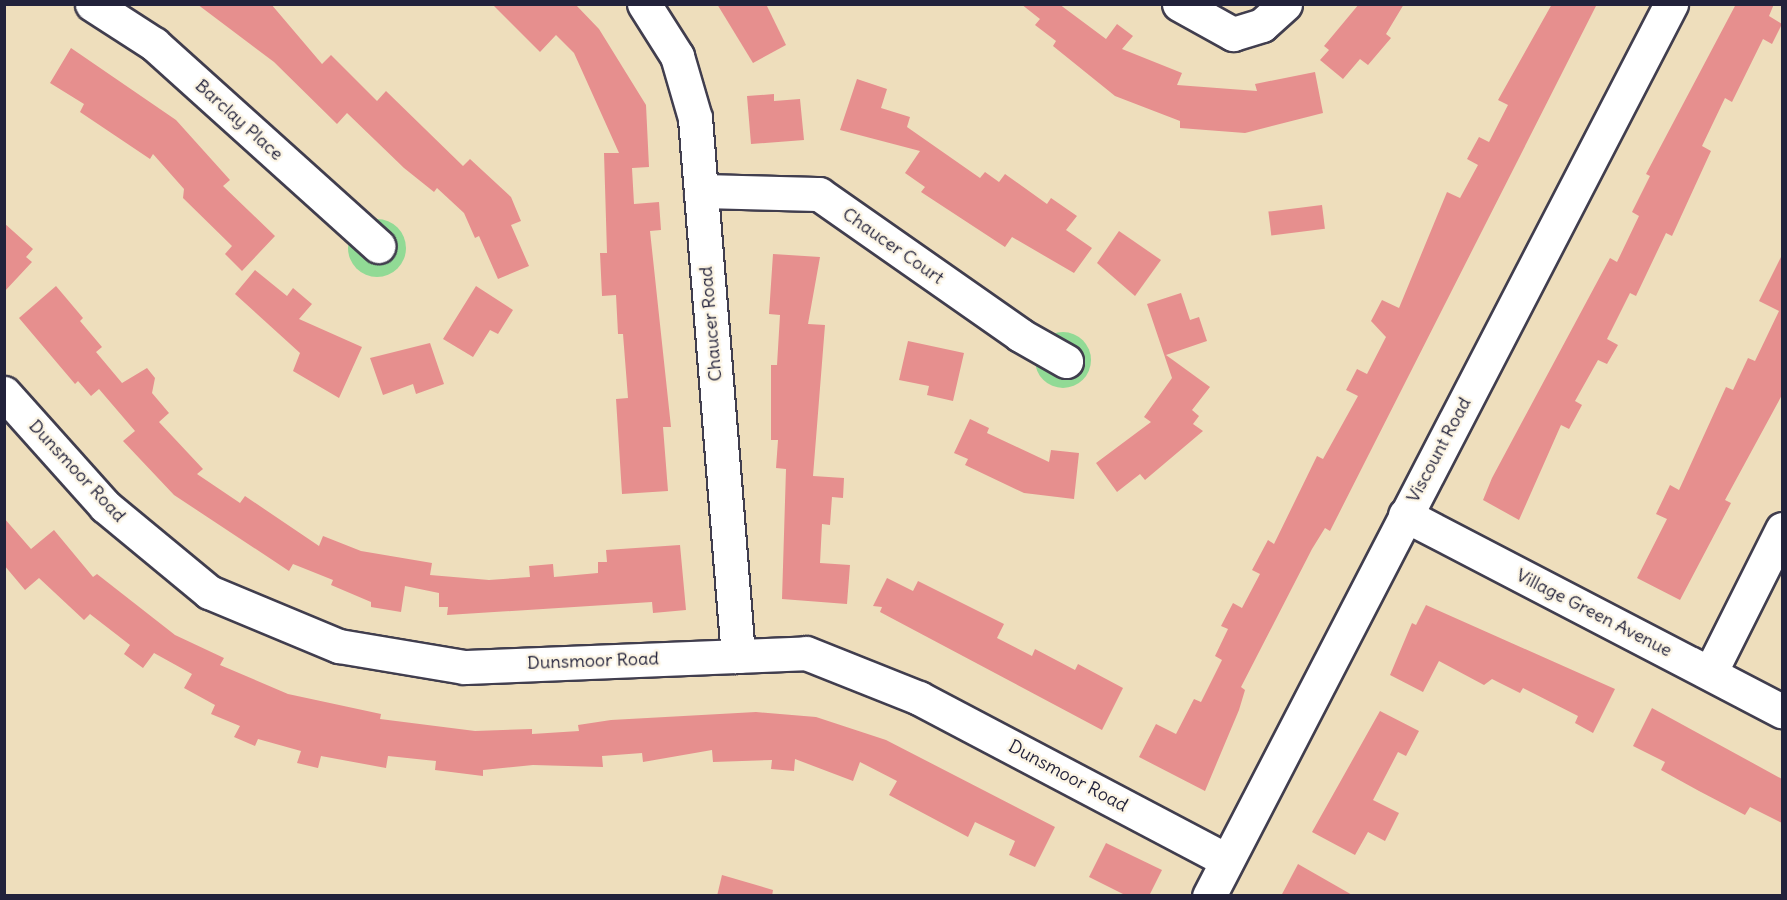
<!DOCTYPE html>
<style>
body{margin:0}
#map{position:relative;width:1787px;height:900px;overflow:hidden;background:#eedebc;font-family:Delius,sans-serif}
div>[style]{position:absolute}
.green>*{inset:0;background:#91da95}
.round{border-radius:50%}
.building>*{inset:0;background:#e68f8e;transform-origin:0 0}
.roads{filter:drop-shadow(2px 0 #413e4e) drop-shadow(-2px 0 #413e4e) drop-shadow(0 2px #413e4e) drop-shadow(0 -2px #413e4e)}
.minor>*{height:33px;margin:-16.5px;padding:0 16.5px;transform-origin:16.5px;border-radius:16.5px;background:#fff}
span{translate:-50% -50%;white-space:nowrap;text-align:center;line-height:1.15;-webkit-text-stroke:5px #fcf5e5;paint-order:stroke}
.street-label{font-size:18px;color:#22223b}
.frame{position:absolute;inset:0;border:6px solid #22223b;pointer-events:none}
</style>
<div id="map">
<div class="green">
<i class="round" style="left:348px;top:219px;width:58px;height:58px"></i>
<i class="round" style="left:1035px;top:332px;width:56px;height:56px"></i>
</div>
<div class="building">
<i style="clip-path:polygon(197px 4px,271px 4px,322px 64px,331px 55px,377px 101px,386px 91px,463px 166px,470px 159px,511px 197px,521px 221px,511px 225px,529px 266px,498px 279px,479px 236px,475px 238px,464px 213px,437px 188px,434px 192px,404px 168px,347px 113px,337px 124px,274px 62px)"></i>
<i style="clip-path:polygon(492px 4px,575px 4px,599px 29px,646px 105px,649px 167px,632px 168px,634px 204px,659px 202px,661px 230px,650px 231px,671px 427px,663px 427px,668px 491px,622px 494px,616px 399px,628px 398px,623px 334px,618px 334px,616px 295px,602px 296px,600px 253px,607px 253px,604px 153px,619px 153px,574px 53px,556px 35px,540px 52px)"></i>
<i style="clip-path:polygon(717px 4px,766px 4px,786px 45px,753px 63px)"></i>
<i style="clip-path:polygon(1021px 4px,1059px 4px,1106px 39px,1117px 24px,1133px 36px,1122px 49px,1182px 73px,1177px 85px,1257px 91px,1255px 84px,1315px 72px,1323px 113px,1245px 133px,1180px 128px,1180px 121px,1115px 96px,1053px 46px,1056px 41px,1035px 25px,1040px 19px)"></i>
<i style="clip-path:polygon(1359px 4px,1404px 4px,1386px 34px,1391px 38px,1368px 65px,1360px 59px,1343px 79px,1320px 60px,1329px 50px,1324px 46px)"></i>
<i style="clip-path:polygon(1552px 4px,1597px 4px,1330px 531px,1325px 528px,1312px 549px,1241px 687px,1245px 690px,1239px 710px,1205px 791px,1139px 757px,1156px 724px,1176px 734px,1194px 699px,1201px 702px,1222px 660px,1215px 656px,1228px 629px,1221px 626px,1233px 603px,1242px 608px,1260px 574px,1252px 570px,1268px 540px,1274px 544px,1317px 456px,1323px 459px,1358px 396px,1346px 390px,1357px 369px,1367px 374px,1386px 337px,1371px 321px,1382px 300px,1399px 308px,1447px 192px,1460px 198px,1478px 165px,1467px 159px,1479px 137px,1489px 142px,1508px 105px,1498px 100px)"></i>
<i style="clip-path:polygon(1736px 4px,1774px 4px,1769px 16px,1782px 24px,1772px 44px,1763px 39px,1732px 102px,1725px 98px,1702px 146px,1711px 151px,1672px 236px,1666px 233px,1636px 296px,1630px 293px,1607px 339px,1618px 345px,1607px 364px,1598px 360px,1575px 401px,1582px 405px,1569px 429px,1561px 425px,1519px 520px,1483px 500px,1492px 478px,1610px 258px,1617px 262px,1639px 216px,1632px 212px,1650px 176px,1646px 174px)"></i>
<i style="clip-path:polygon(71px 48px,176px 120px,230px 180px,223px 186px,275px 236px,242px 271px,225px 254px,232px 246px,183px 198px,184px 189px,153px 154px,150px 159px,80px 112px,84px 104px,50px 83px)"></i>
<i style="clip-path:polygon(857px 79px,887px 89px,881px 108px,910px 117px,907px 127px,980px 178px,985px 172px,999px 182px,1005px 174px,1047px 204px,1051px 198px,1077px 216px,1066px 230px,1092px 248px,1074px 273px,1012px 237px,1005px 247px,921px 192px,925px 187px,905px 173px,920px 151px,840px 130px)"></i>
<i style="clip-path:polygon(774px 94px,774px 101px,800px 99px,804px 140px,751px 144px,747px 96px)"></i>
<i style="left:1322px;top:205px;width:24px;height:54px;rotate:83deg"></i>
<i style="clip-path:polygon(4px 223px,33px 249px,26px 257px,32px 262px,4px 292px)"></i>
<i style="clip-path:polygon(1119px 231px,1161px 260px,1135px 296px,1097px 263px)"></i>
<i style="clip-path:polygon(773px 254px,820px 257px,808px 324px,825px 325px,813px 476px,844px 478px,843px 498px,832px 497px,830px 525px,822px 524px,820px 563px,850px 565px,847px 604px,782px 599px,786px 469px,776px 468px,778px 440px,771px 440px,771px 365px,777px 365px,780px 315px,769px 314px)"></i>
<i style="clip-path:polygon(1782px 255px,1782px 395px,1725px 500px,1731px 503px,1680px 600px,1637px 578px,1667px 519px,1656px 514px,1670px 485px,1679px 490px,1726px 387px,1733px 390px,1748px 358px,1755px 361px,1779px 311px,1759px 301px)"></i>
<i style="clip-path:polygon(255px 270px,287px 296px,293px 288px,312px 304px,299px 319px,362px 347px,339px 398px,293px 371px,300px 353px,235px 294px)"></i>
<i style="clip-path:polygon(56px 286px,83px 318px,80px 321px,102px 347px,96px 352px,122px 383px,147px 368px,155px 378px,152px 393px,169px 413px,159px 422px,203px 469px,197px 474px,240px 503px,245px 496px,319px 546px,323px 536px,361px 551px,432px 563px,430px 575px,489px 580px,530px 577px,529px 566px,553px 564px,554px 577px,598px 573px,598px 562px,607px 562px,606px 550px,680px 545px,686px 610px,653px 613px,652px 602px,447px 615px,448px 607px,439px 607px,439px 593px,405px 586px,401px 612px,371px 607px,371px 602px,331px 585px,333px 580px,293px 564px,289px 571px,174px 495px,123px 441px,135px 431px,99px 389px,91px 396px,78px 381px,75px 384px,19px 318px)"></i>
<i style="clip-path:polygon(476px 286px,513px 310px,498px 334px,490px 330px,473px 357px,443px 339px)"></i>
<i style="clip-path:polygon(1181px 293px,1190px 320px,1199px 317px,1207px 341px,1166px 355px,1210px 387px,1192px 410px,1199px 416px,1193px 424px,1203px 431px,1145px 480px,1140px 474px,1117px 492px,1096px 463px,1151px 422px,1144px 417px,1172px 378px,1147px 304px)"></i>
<i style="clip-path:polygon(908px 341px,964px 353px,953px 401px,927px 395px,929px 386px,899px 380px)"></i>
<i style="clip-path:polygon(430px 343px,444px 384px,416px 394px,413px 384px,383px 395px,370px 358px)"></i>
<i style="clip-path:polygon(970px 419px,989px 428px,987px 433px,1049px 462px,1051px 450px,1079px 453px,1074px 499px,1024px 493px,965px 465px,968px 459px,954px 453px)"></i>
<i style="clip-path:polygon(4px 518px,31px 549px,54px 530px,93px 577px,97px 574px,175px 635px,224px 658px,220px 665px,288px 694px,381px 714px,380px 719px,475px 731px,532px 729px,532px 734px,579px 731px,578px 725px,611px 720px,756px 712px,816px 717px,886px 740px,1055px 827px,1035px 867px,1009px 855px,1015px 841px,975px 822px,968px 837px,889px 795px,897px 781px,860px 762px,853px 781px,795px 759px,794px 771px,771px 769px,772px 760px,713px 762px,712px 750px,643px 762px,642px 753px,602px 756px,603px 767px,533px 765px,483px 770px,483px 776px,435px 770px,436px 761px,388px 756px,386px 768px,321px 756px,318px 768px,297px 763px,301px 751px,258px 739px,255px 746px,234px 737px,240px 726px,211px 714px,215px 705px,184px 688px,192px 674px,154px 653px,143px 668px,124px 654px,130px 645px,90px 614px,84px 620px,39px 578px,25px 590px,4px 565px)"></i>
<i style="clip-path:polygon(887px 578px,913px 591px,918px 581px,1004px 624px,997px 638px,1032px 656px,1035px 649px,1075px 670px,1078px 664px,1123px 688px,1102px 730px,880px 612px,882px 607px,873px 606px)"></i>
<i style="clip-path:polygon(1426px 605px,1615px 689px,1593px 733px,1575px 723px,1578px 716px,1523px 688px,1520px 693px,1492px 679px,1484px 685px,1439px 661px,1423px 692px,1390px 675px,1412px 623px,1416px 625px)"></i>
<i style="clip-path:polygon(1652px 708px,1782px 779px,1782px 823px,1750px 807px,1745px 815px,1699px 791px,1661px 770px,1665px 762px,1633px 746px)"></i>
<i style="clip-path:polygon(1380px 711px,1419px 731px,1406px 756px,1398px 752px,1373px 800px,1399px 813px,1385px 841px,1368px 832px,1355px 855px,1312px 832px)"></i>
<i style="clip-path:polygon(1106px 843px,1162px 870px,1149px 896px,1127px 896px,1089px 877px)"></i>
<i style="clip-path:polygon(1298px 864px,1354px 896px,1281px 896px)"></i>
<i style="clip-path:polygon(722px 875px,773px 890px,772px 896px,717px 896px)"></i>
</div>
<div class="roads">
<div class="minor">
<i style="left:92px;top:4px;width:74px;rotate:32.8deg"></i>
<i style="left:154px;top:44px;width:302px;rotate:42deg"></i>
<i style="left:644px;top:4px;width:62px;rotate:57.6deg"></i>
<i style="left:677px;top:56px;width:65px;rotate:73.8deg"></i>
<i style="left:695px;top:118px;width:540px;rotate:85.43deg"></i>
<i style="left:1179px;top:4px;width:62px;rotate:29.1deg"></i>
<i style="left:1233px;top:34px;width:30px;rotate:-17deg"></i>
<i style="left:1262px;top:25px;width:31px;rotate:-42deg"></i>
<i style="left:701px;top:191px;width:118px;rotate:1.5deg"></i>
<i style="left:819px;top:194px;width:246px;rotate:35deg"></i>
<i style="left:1020px;top:335px;width:53px;rotate:29.5deg"></i>
<i style="left:4px;top:393px;width:152px;rotate:48.2deg"></i>
<i style="left:105px;top:506px;width:135px;rotate:39.6deg"></i>
<i style="left:209px;top:592px;width:141px;rotate:22.6deg"></i>
<i style="left:339px;top:646px;width:127px;rotate:9.5deg"></i>
<i style="left:464px;top:667px;width:342px;rotate:-2.3deg"></i>
<i style="left:806px;top:653px;width:122px;rotate:21.7deg"></i>
<i style="left:919px;top:698px;width:347px;rotate:27.8deg"></i>
<i style="left:1405px;top:515px;width:425px;rotate:27.5deg"></i>
<i style="left:1710px;top:673px;width:161px;rotate:-63.4deg"></i>
<i style="left:1209px;top:896px;width:1005px;rotate:-62.62deg"></i>
</div>
</div>
<div class="street-label">
<span style="left:239px;top:120px;rotate:42deg">Barclay Place</span>
<span style="left:893px;top:246px;rotate:35deg">Chaucer Court</span>
<span style="left:711px;top:324px;rotate:-95deg">Chaucer Road</span>
<span style="left:1439px;top:450px;rotate:-62deg">Viscount Road</span>
<span style="left:77px;top:471px;rotate:47deg">Dunsmoor Road</span>
<span style="left:1594px;top:613px;rotate:27deg">Village Green Avenue</span>
<span style="left:593px;top:661px;rotate:-2deg">Dunsmoor Road</span>
<span style="left:1068px;top:776px;rotate:28deg">Dunsmoor Road</span>
</div>
<div class="frame"></div>
</div>
